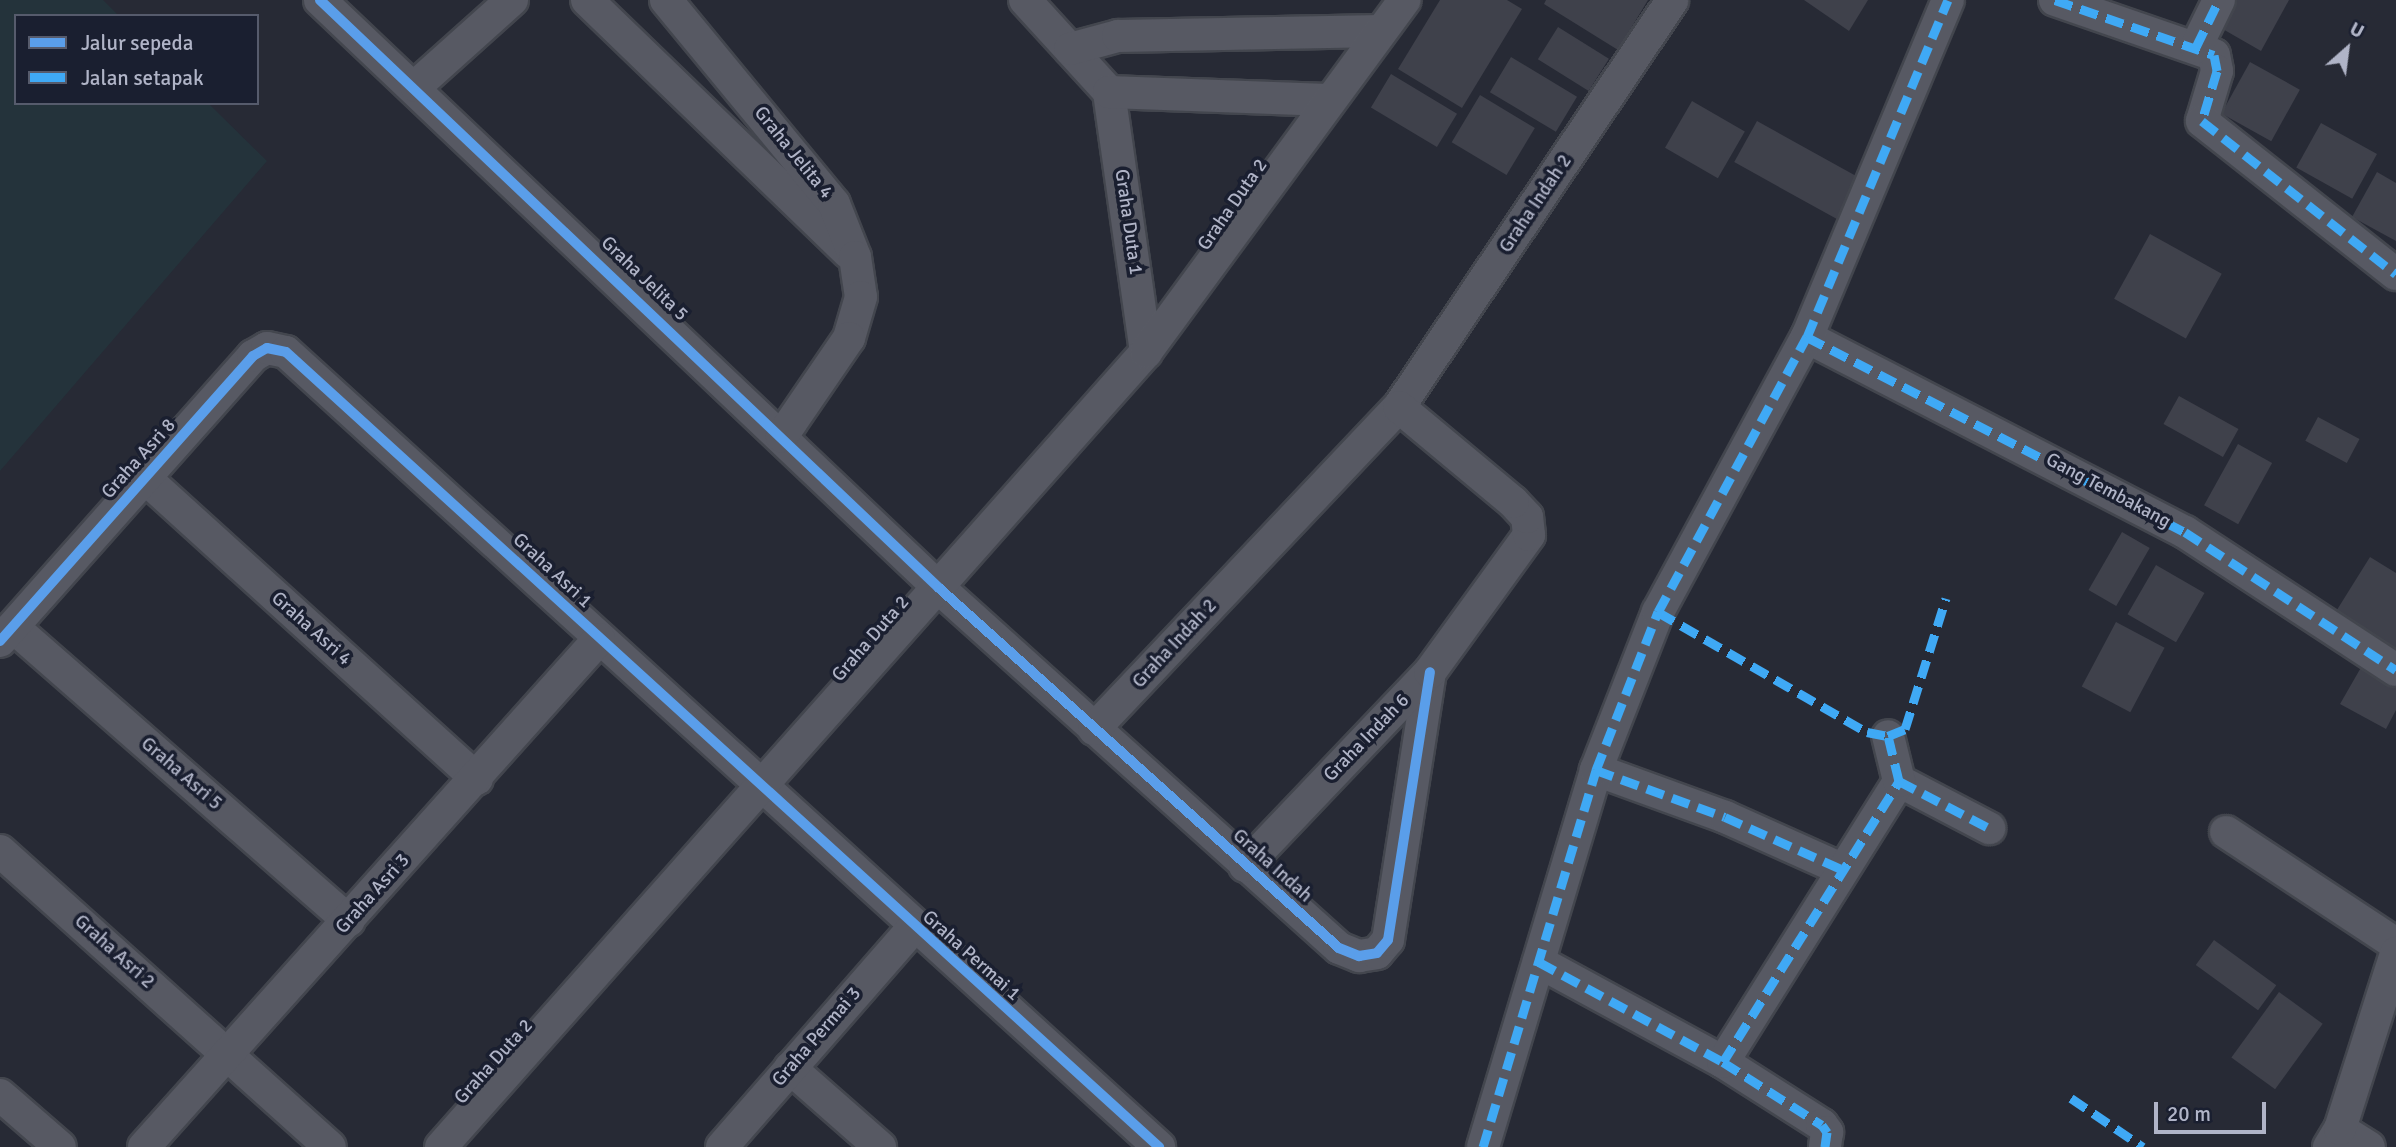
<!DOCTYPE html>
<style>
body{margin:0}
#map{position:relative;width:2396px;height:1147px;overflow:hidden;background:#272a35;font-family:Signika,sans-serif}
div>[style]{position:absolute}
.green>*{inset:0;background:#24333b}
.building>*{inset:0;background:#3f414b;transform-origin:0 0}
.roads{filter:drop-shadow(2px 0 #43464e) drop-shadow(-2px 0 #43464e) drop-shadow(0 2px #43464e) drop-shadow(0 -2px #43464e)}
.street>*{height:32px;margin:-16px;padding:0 16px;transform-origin:16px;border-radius:16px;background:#575963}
.quiet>*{height:9px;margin-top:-4.5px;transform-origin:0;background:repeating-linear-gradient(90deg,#3fa9f5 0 18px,transparent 0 27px)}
.cycleway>*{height:10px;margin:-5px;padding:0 5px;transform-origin:5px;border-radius:5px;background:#5a9eea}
span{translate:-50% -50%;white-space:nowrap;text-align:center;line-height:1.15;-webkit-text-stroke:7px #1a1f30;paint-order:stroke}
.street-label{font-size:19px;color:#b0b4c7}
.legend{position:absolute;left:14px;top:14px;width:245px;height:91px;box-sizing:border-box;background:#1a1f30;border:2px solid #565b6c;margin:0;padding:9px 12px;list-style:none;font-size:21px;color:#b0b4c7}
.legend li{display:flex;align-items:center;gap:14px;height:35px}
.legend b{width:35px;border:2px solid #565b6c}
.north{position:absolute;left:2312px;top:14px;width:70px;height:70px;-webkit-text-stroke:5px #1a1f30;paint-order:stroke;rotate:28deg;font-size:19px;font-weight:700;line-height:28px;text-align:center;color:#b0b4c7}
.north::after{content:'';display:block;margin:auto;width:24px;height:32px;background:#b0b4c7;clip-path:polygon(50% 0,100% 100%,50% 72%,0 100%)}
.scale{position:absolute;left:2154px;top:1102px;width:112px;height:32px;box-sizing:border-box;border:4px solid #b0b4c7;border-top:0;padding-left:9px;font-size:21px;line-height:24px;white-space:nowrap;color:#b0b4c7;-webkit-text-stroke:5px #1a1f30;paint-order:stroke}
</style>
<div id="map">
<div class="green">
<i style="clip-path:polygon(0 0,103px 0,119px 16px,16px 16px,16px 103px,208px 103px,267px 161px,0 471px)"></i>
</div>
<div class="building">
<i style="clip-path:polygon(1440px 0,1507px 0,1522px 9px,1462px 108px,1398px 69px)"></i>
<i style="clip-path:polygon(1546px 0,1648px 0,1618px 50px,1544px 4px)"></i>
<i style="clip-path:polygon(1804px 0,1868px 0,1849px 31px)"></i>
<i style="clip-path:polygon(2228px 0,2289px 0,2261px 51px,2214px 24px)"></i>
<i style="left:1558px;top:27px;width:60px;height:38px;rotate:32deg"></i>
<i style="left:1511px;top:57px;width:77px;height:41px;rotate:31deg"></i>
<i style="left:2250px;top:62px;width:57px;height:59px;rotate:29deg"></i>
<i style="left:1391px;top:74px;width:77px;height:39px;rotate:31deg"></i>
<i style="left:1480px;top:95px;width:64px;height:55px;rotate:31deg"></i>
<i style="left:1692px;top:101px;width:61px;height:54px;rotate:30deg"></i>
<i style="left:1757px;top:121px;width:120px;height:47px;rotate:29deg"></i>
<i style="left:2321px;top:123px;width:64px;height:51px;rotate:29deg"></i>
<i style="clip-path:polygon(2377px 172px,2396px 183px,2396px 241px,2352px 217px)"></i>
<i style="left:2150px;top:234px;width:82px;height:74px;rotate:29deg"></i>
<i style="left:2179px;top:396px;width:68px;height:32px;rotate:29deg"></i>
<i style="left:2318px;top:417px;width:47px;height:27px;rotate:28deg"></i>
<i style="left:2238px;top:444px;width:39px;height:70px;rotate:29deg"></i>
<i style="left:2122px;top:532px;width:32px;height:67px;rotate:30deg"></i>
<i style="clip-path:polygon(2370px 557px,2396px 573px,2396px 651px,2335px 613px)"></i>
<i style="left:2156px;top:565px;width:56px;height:57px;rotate:30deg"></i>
<i style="left:2116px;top:622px;width:55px;height:73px;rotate:28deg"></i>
<i style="clip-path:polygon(2367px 657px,2396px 673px,2396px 710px,2386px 729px,2340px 704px)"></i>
<i style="left:2214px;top:940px;width:77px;height:31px;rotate:36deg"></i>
<i style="left:2279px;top:992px;width:54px;height:81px;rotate:36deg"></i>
</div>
<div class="roads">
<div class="street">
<i style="left:320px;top:0;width:854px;rotate:43.53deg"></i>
<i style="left:939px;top:588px;width:538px;rotate:41.99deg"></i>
<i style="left:1339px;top:948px;width:22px;rotate:22deg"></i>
<i style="left:1359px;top:956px;width:18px;rotate:-9deg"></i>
<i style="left:1377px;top:953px;width:17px;rotate:-50deg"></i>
<i style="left:1388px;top:940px;width:271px;rotate:-81.1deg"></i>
<i style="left:587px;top:0;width:363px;rotate:44deg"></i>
<i style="left:666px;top:0;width:264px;rotate:50.5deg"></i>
<i style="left:834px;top:204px;width:57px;rotate:68.4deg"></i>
<i style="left:855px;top:257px;width:40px;rotate:81.5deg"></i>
<i style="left:861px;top:297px;width:43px;rotate:106.3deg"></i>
<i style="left:849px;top:338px;width:119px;rotate:124.4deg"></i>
<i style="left:1025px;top:0;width:125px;rotate:47.6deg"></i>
<i style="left:1109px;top:92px;width:263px;rotate:81.9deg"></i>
<i style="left:2055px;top:0;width:168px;rotate:19.1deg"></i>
<i style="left:2214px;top:55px;width:16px;rotate:79deg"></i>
<i style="left:2217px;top:71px;width:52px;rotate:106.7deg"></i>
<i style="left:2202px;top:121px;width:247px;rotate:38.3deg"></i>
<i style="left:2196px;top:47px;width:52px;rotate:-63.9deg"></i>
<i style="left:1070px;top:49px;width:50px;rotate:-15.2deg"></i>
<i style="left:1118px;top:36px;width:263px;rotate:-1.1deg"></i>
<i style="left:416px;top:86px;width:129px;rotate:-41.9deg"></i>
<i style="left:1109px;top:92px;width:219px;rotate:2.1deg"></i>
<i style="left:1807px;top:337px;width:425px;rotate:27.3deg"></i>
<i style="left:2185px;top:532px;width:252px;rotate:33.2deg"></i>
<i style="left:145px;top:478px;width:448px;rotate:42.2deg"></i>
<i style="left:13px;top:627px;width:446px;rotate:41.2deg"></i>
<i style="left:0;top:641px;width:381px;rotate:-48.4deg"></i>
<i style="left:253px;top:356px;width:16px;rotate:-30deg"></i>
<i style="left:267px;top:348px;width:19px;rotate:12deg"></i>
<i style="left:286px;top:352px;width:1181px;rotate:42.32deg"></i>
<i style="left:1094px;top:729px;width:444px;rotate:-46.6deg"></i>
<i style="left:1399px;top:407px;width:490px;rotate:-56.1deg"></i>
<i style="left:1596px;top:770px;width:137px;rotate:20deg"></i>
<i style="left:1725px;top:817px;width:127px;rotate:24.1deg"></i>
<i style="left:1899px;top:781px;width:102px;rotate:27.6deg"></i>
<i style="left:2226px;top:832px;width:204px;rotate:33.4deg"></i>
<i style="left:0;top:851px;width:443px;rotate:41.9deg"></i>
<i style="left:1245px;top:866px;width:268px;rotate:-46.4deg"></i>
<i style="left:1430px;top:672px;width:169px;rotate:-54.1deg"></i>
<i style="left:1529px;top:535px;width:18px;rotate:-96deg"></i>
<i style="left:1527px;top:517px;width:21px;rotate:-133deg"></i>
<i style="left:1513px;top:502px;width:148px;rotate:-140.2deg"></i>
<i style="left:1539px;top:962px;width:209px;rotate:28.5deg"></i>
<i style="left:1723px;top:1062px;width:117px;rotate:32.5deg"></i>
<i style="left:1822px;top:1125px;width:9px;rotate:54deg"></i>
<i style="left:1827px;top:1132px;width:15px;rotate:98deg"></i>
<i style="left:1723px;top:1062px;width:332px;rotate:-57.9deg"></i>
<i style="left:1899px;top:781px;width:46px;rotate:-103.7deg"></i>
<i style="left:790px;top:1068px;width:120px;rotate:41.3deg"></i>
<i style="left:0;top:1095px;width:79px;rotate:40.9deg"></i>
<i style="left:2340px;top:1129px;width:34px;rotate:32deg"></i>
<i style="left:144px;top:1147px;width:682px;rotate:-48.15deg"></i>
<i style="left:441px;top:1147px;width:1063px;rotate:-48.43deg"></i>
<i style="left:1146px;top:352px;width:437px;rotate:-53.7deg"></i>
<i style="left:722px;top:1147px;width:291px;rotate:-48.9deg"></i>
<i style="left:1483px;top:1147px;width:394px;rotate:-73.3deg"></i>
<i style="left:1596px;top:770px;width:170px;rotate:-68.6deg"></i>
<i style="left:1658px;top:612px;width:313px;rotate:-61.6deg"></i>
<i style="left:1807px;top:337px;width:365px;rotate:-67.3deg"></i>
<i style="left:2329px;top:1147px;width:21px;rotate:-59deg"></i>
<i style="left:2340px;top:1129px;width:185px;rotate:-72.3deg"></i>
</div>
</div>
<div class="quiet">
<i style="left:2055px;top:0;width:168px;rotate:19.1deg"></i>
<i style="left:2214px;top:55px;width:16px;rotate:79deg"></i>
<i style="left:2217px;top:71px;width:52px;rotate:106.7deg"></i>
<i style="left:2202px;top:121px;width:247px;rotate:38.3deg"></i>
<i style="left:2196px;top:47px;width:52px;rotate:-63.9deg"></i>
<i style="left:1807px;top:337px;width:425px;rotate:27.3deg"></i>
<i style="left:2185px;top:532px;width:252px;rotate:33.2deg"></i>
<i style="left:1658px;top:612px;width:241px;rotate:29.9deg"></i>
<i style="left:1867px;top:732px;width:21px;rotate:11deg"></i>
<i style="left:1888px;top:736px;width:18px;rotate:-22deg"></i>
<i style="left:1905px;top:729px;width:137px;rotate:-72.6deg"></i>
<i style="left:1596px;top:770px;width:137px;rotate:20deg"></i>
<i style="left:1725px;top:817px;width:127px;rotate:24.1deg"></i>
<i style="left:1899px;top:781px;width:102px;rotate:27.6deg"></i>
<i style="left:1539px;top:962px;width:209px;rotate:28.5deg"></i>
<i style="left:1723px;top:1062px;width:117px;rotate:32.5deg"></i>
<i style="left:1822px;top:1125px;width:9px;rotate:54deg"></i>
<i style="left:1827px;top:1132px;width:15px;rotate:98deg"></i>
<i style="left:1723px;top:1062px;width:332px;rotate:-57.9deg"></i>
<i style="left:1899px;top:781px;width:46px;rotate:-103.7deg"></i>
<i style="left:2071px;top:1098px;width:87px;rotate:34.2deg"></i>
<i style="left:1483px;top:1147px;width:394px;rotate:-73.3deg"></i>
<i style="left:1596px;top:770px;width:170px;rotate:-68.6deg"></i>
<i style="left:1658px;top:612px;width:313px;rotate:-61.6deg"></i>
<i style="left:1807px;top:337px;width:365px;rotate:-67.3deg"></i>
</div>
<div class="cycleway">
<i style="left:320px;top:0;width:854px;rotate:43.53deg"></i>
<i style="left:939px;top:588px;width:538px;rotate:41.99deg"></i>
<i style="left:1339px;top:948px;width:22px;rotate:22deg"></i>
<i style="left:1359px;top:956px;width:18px;rotate:-9deg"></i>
<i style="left:1377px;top:953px;width:17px;rotate:-50deg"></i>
<i style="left:1388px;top:940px;width:271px;rotate:-81.1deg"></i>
<i style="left:0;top:641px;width:381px;rotate:-48.4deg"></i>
<i style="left:253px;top:356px;width:16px;rotate:-30deg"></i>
<i style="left:267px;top:348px;width:19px;rotate:12deg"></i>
<i style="left:286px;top:352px;width:1181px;rotate:42.32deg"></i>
</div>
<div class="street-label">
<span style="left:793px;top:153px;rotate:51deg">Graha Jelita 4</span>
<span style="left:1536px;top:204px;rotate:-56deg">Graha Indah 2</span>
<span style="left:1233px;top:205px;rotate:-55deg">Graha Duta 2</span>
<span style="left:1128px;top:222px;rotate:82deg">Graha Duta 1</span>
<span style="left:644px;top:279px;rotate:44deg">Graha Jelita 5</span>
<span style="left:139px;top:459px;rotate:-48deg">Graha Asri 8</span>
<span style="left:2108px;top:491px;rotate:28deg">Gang Tembakang</span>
<span style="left:552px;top:571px;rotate:43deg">Graha Asri 1</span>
<span style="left:311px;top:629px;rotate:42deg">Graha Asri 4</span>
<span style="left:871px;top:639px;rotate:-49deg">Graha Duta 2</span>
<span style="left:1175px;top:644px;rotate:-47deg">Graha Indah 2</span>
<span style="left:1367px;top:738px;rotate:-46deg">Graha Indah 6</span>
<span style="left:181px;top:774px;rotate:41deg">Graha Asri 5</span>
<span style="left:1272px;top:866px;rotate:42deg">Graha Indah</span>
<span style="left:373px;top:894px;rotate:-48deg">Graha Asri 3</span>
<span style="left:114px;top:952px;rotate:42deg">Graha Asri 2</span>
<span style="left:971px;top:956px;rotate:42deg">Graha Permai 1</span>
<span style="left:817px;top:1037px;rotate:-49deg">Graha Permai 3</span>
<span style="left:494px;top:1062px;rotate:-48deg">Graha Duta 2</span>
</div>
<ul class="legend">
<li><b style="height:9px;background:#5a9eea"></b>Jalur sepeda</li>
<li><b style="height:9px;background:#3fa9f5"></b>Jalan setapak</li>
</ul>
<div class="north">U</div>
<div class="scale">20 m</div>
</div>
